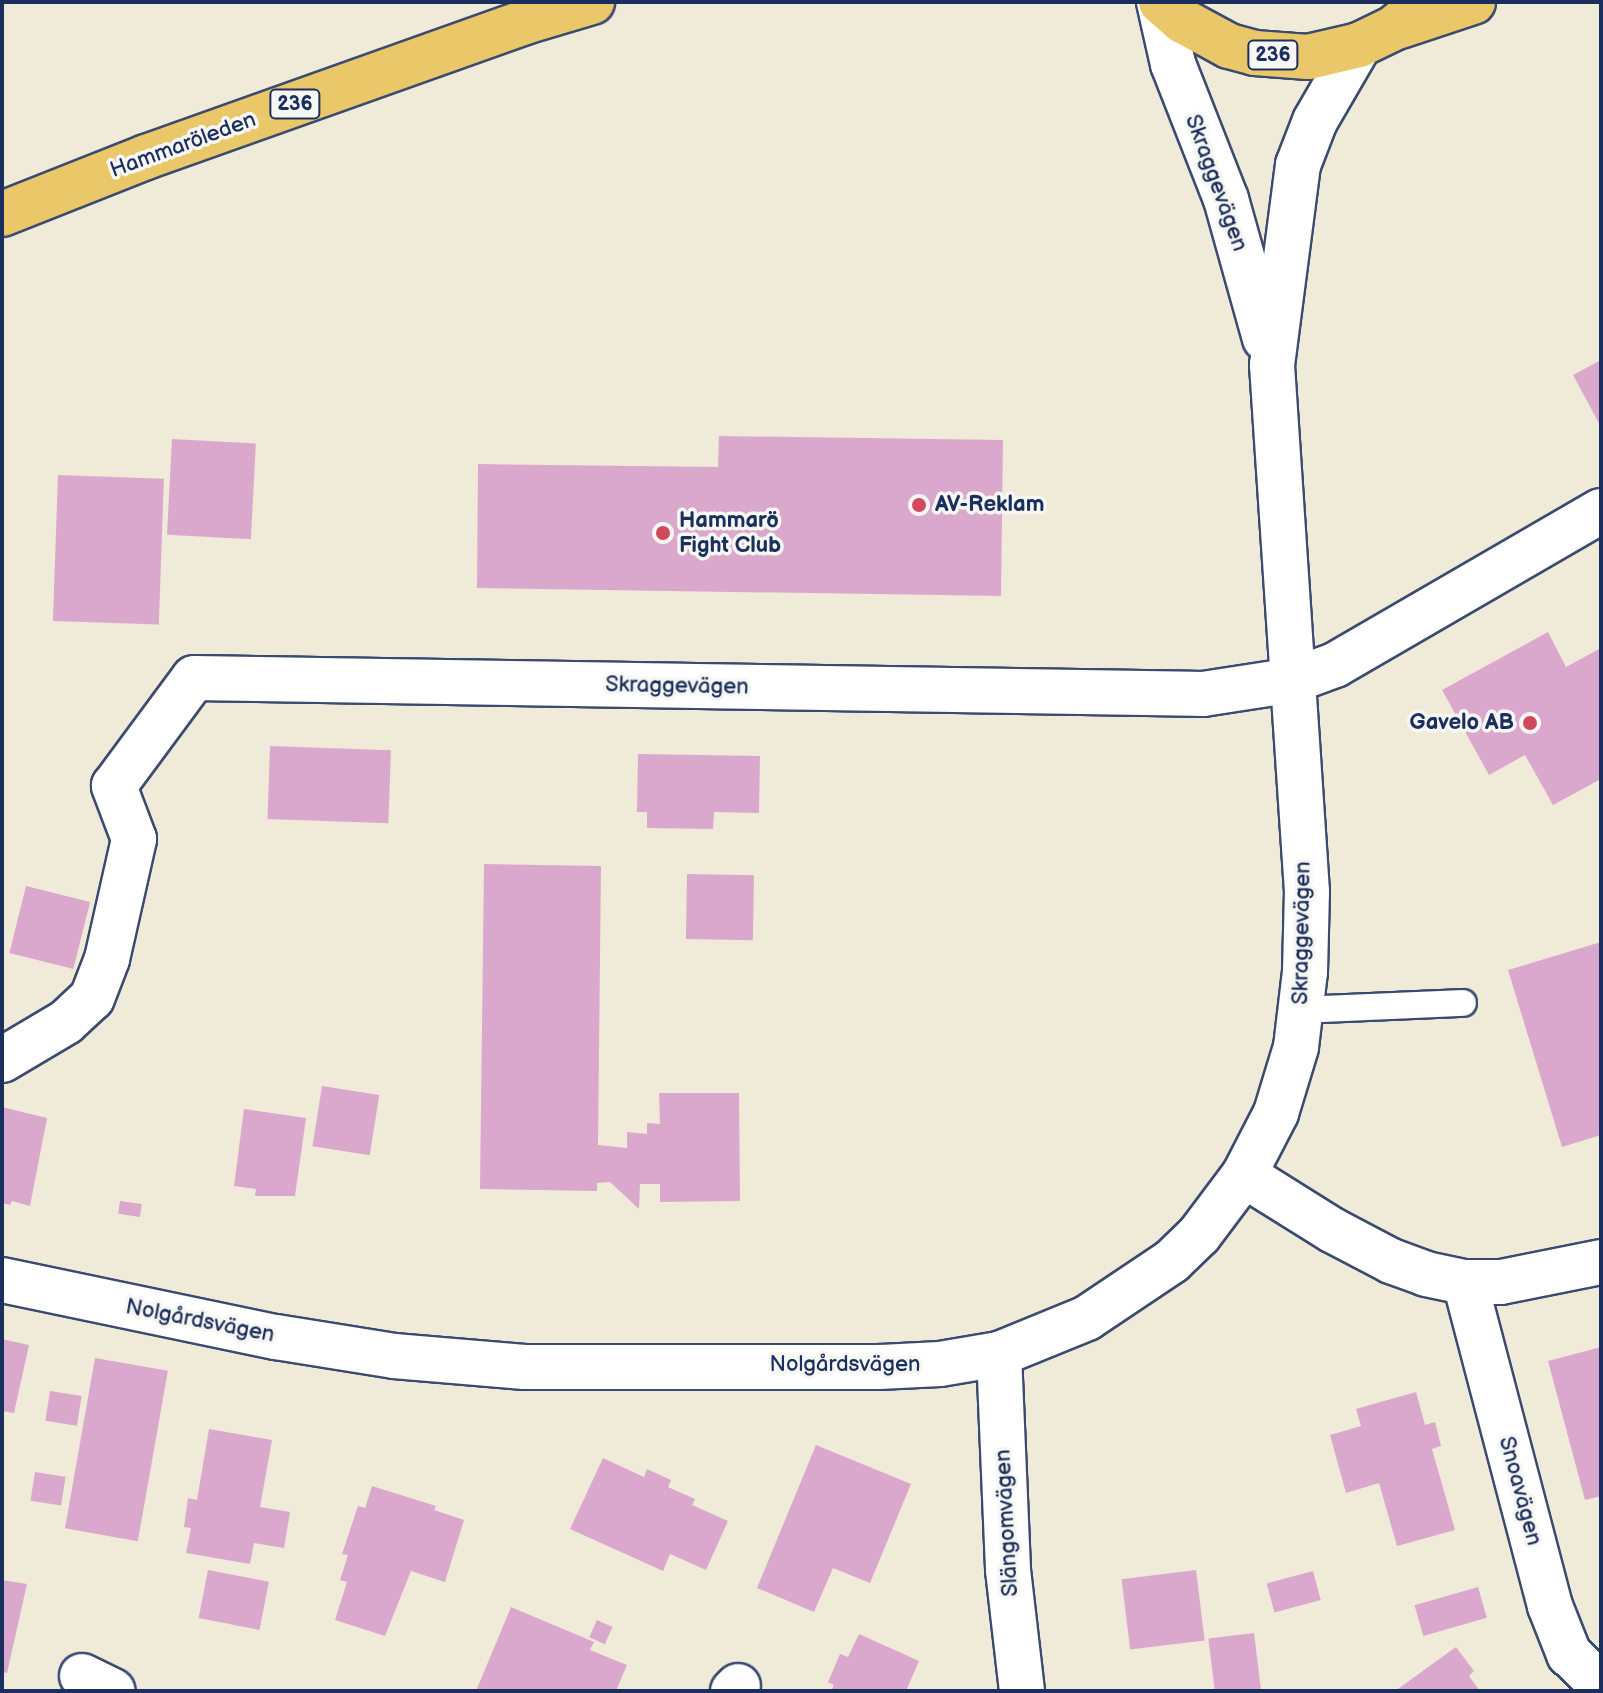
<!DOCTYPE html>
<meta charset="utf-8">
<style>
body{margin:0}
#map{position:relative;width:1603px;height:1693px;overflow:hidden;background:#f0ebd8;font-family:"Balsamiq Sans",sans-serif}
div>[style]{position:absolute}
.building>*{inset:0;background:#dba8cd;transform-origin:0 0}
.roads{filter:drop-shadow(2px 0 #3b4b70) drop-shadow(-2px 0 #3b4b70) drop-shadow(0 2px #3b4b70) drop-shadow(0 -2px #3b4b70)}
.service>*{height:26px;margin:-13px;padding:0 13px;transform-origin:13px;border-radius:13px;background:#fff}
.minor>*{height:44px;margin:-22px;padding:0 22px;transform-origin:22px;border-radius:22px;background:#fff}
.tertiary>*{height:44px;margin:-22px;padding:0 22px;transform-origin:22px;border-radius:22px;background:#fff}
.primary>*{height:44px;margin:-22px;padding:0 22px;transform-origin:22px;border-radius:22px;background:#eac769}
.dots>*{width:22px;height:22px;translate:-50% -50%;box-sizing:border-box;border:4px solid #f6f6f2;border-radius:50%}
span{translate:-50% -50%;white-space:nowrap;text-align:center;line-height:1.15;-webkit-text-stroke:7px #f6f6f2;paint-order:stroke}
.shield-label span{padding:2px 6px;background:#f6f6f2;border:2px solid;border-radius:6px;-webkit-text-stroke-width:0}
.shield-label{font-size:20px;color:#1b2f5e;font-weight:700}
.street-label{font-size:22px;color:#1b2f5e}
.poi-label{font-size:22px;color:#1b2f5e;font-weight:700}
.left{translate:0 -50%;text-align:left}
.right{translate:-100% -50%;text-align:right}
.frame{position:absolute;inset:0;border:4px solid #1b2f5e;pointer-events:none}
</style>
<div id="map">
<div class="building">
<i style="clip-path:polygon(1601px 360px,1601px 427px,1573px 375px)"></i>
<i style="clip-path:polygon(719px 436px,1003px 440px,1001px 596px,477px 588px,478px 464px,718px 467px)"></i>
<i style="left:172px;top:439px;width:84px;height:96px;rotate:3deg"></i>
<i style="left:58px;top:475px;width:106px;height:146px;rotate:2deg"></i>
<i style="clip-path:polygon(1548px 632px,1566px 667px,1601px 648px,1601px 779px,1553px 805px,1525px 755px,1489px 775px,1442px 690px)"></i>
<i style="left:270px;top:746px;width:121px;height:73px;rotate:2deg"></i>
<i style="clip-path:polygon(638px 754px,760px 756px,759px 813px,714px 812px,713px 829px,647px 828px,647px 812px,637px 812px)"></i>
<i style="clip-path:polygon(484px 864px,601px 866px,598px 1145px,627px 1148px,627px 1132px,647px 1134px,647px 1123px,660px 1124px,659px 1093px,739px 1093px,740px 1201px,660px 1202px,660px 1184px,640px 1184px,639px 1209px,610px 1182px,597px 1183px,597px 1191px,480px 1189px)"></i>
<i style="left:687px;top:874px;width:67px;height:65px;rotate:1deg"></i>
<i style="left:26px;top:886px;width:66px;height:69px;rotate:14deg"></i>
<i style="clip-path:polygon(1601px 942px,1601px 1135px,1562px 1147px,1508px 970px)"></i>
<i style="left:322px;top:1086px;width:58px;height:61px;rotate:9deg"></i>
<i style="clip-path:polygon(2px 1107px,47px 1118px,30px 1206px,12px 1201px,10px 1205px,2px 1203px)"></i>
<i style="clip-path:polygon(244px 1109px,306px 1118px,295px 1196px,255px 1196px,256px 1189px,234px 1186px)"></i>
<i style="left:120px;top:1201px;width:22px;height:13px;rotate:8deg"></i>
<i style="clip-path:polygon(2px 1339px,29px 1345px,14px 1413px,2px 1411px)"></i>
<i style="clip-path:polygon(1601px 1347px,1601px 1496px,1585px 1500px,1548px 1361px)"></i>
<i style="left:95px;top:1358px;width:74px;height:173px;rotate:10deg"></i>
<i style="left:50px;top:1391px;width:32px;height:30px;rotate:9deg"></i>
<i style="clip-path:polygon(1416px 1392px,1425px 1425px,1435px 1422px,1441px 1446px,1432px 1449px,1455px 1530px,1397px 1546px,1379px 1483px,1346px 1493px,1330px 1435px,1361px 1426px,1356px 1409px)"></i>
<i style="clip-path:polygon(209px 1429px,272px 1440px,260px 1507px,290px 1512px,284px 1548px,254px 1543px,250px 1564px,186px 1553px,191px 1528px,184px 1527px,188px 1498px,197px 1500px)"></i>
<i style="clip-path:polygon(816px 1445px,911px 1484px,870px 1583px,833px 1568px,814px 1612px,757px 1588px)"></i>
<i style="clip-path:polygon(603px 1458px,644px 1477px,647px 1469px,671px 1480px,668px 1487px,695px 1499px,692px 1505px,728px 1521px,706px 1570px,670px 1554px,663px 1571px,570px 1529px)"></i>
<i style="left:35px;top:1472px;width:31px;height:29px;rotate:9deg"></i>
<i style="clip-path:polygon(372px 1486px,436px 1506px,434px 1510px,464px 1520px,445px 1582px,411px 1571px,385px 1636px,335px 1620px,347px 1582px,340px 1580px,348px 1555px,342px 1554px,358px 1506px,365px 1508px)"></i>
<i style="left:208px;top:1570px;width:62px;height:49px;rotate:11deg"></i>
<i style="left:1196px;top:1570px;width:71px;height:75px;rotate:83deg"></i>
<i style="left:1313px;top:1571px;width:30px;height:48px;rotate:75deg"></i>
<i style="clip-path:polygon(2px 1580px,27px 1584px,7px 1673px,2px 1672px)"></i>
<i style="left:1478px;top:1587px;width:32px;height:66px;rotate:74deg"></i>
<i style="clip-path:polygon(511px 1607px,594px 1642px,590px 1650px,627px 1665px,616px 1691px,476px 1691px)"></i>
<i style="left:597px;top:1620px;width:17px;height:19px;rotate:24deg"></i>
<i style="left:1254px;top:1633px;width:57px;height:46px;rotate:83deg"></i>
<i style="clip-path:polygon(859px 1634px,919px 1661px,906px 1691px,831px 1691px,834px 1685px,828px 1682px,840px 1654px,848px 1657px)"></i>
<i style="clip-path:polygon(1456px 1647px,1474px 1671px,1469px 1676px,1480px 1691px,1395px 1691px)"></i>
</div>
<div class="roads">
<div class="service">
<i style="left:1301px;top:1010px;width:162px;rotate:-2.5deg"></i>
</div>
<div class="minor">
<i style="left:2px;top:1060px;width:74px;rotate:-30.7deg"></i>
<i style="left:66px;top:1022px;width:35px;rotate:-43deg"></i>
<i style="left:92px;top:998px;width:42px;rotate:-69deg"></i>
<i style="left:107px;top:959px;width:123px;rotate:-77.3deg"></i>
<i style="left:134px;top:839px;width:57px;rotate:-110.7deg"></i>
<i style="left:114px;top:786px;width:134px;rotate:-53.5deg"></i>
<i style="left:194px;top:678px;width:1009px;rotate:0.91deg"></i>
<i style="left:1203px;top:694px;width:92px;rotate:-8.7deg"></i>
<i style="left:1294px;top:680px;width:44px;rotate:-20.1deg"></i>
<i style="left:1335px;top:665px;width:307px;rotate:-30.1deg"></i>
<i style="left:1244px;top:1175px;width:104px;rotate:32deg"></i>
<i style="left:1332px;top:1230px;width:67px;rotate:27.7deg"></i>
<i style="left:1391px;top:1261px;width:37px;rotate:20deg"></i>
<i style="left:1426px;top:1274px;width:40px;rotate:12deg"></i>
<i style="left:1465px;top:1282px;width:36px"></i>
<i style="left:1501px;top:1282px;width:102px;rotate:-11.3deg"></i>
<i style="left:1465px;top:1282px;width:335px;rotate:75.3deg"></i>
<i style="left:1550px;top:1606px;width:52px;rotate:68.4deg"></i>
<i style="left:1569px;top:1654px;width:45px;rotate:44.1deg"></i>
<i style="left:82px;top:1676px;width:34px;rotate:26deg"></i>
<i style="left:733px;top:1691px;width:7px;rotate:-45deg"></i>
</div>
<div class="tertiary">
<i style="left:1159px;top:2px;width:64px;rotate:77.3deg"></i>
<i style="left:1173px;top:64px;width:145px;rotate:68.6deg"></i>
<i style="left:1226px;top:199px;width:145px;rotate:74.4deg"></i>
<i style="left:2px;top:1280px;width:280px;rotate:11.8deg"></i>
<i style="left:276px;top:1337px;width:120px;rotate:9.1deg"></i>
<i style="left:394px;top:1356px;width:131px;rotate:4.8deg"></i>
<i style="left:525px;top:1367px;width:353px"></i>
<i style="left:878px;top:1367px;width:62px;rotate:-2.8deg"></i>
<i style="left:940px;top:1364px;width:60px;rotate:-9.6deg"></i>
<i style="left:999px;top:1354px;width:95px;rotate:-22.2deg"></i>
<i style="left:1087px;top:1318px;width:102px;rotate:-33.8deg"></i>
<i style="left:1172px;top:1261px;width:37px;rotate:-44deg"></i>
<i style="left:1199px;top:1235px;width:75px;rotate:-53.1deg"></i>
<i style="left:1244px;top:1175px;width:70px;rotate:-62.7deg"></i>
<i style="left:1276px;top:1113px;width:69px;rotate:-73.1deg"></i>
<i style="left:1296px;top:1047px;width:76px;rotate:-83.2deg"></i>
<i style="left:1305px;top:972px;width:80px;rotate:-88.6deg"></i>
<i style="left:1307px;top:892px;width:528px;rotate:-93.8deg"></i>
<i style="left:1272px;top:365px;width:202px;rotate:-82.6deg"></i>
<i style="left:1298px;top:165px;width:47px;rotate:-68.9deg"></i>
<i style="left:1315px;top:121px;width:88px;rotate:-59.9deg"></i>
<i style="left:999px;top:1354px;width:216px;rotate:87.6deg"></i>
<i style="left:1008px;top:1570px;width:122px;rotate:83.4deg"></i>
</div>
<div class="primary">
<i style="left:1161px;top:2px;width:29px;rotate:41deg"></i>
<i style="left:1183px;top:21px;width:52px;rotate:28.5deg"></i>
<i style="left:1229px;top:46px;width:27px;rotate:15deg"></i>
<i style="left:1255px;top:53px;width:53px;rotate:4.3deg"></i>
<i style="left:1308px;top:57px;width:52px;rotate:-13.2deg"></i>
<i style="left:1359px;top:45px;width:39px;rotate:-26deg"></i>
<i style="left:1394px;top:28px;width:40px;rotate:-40deg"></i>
<i style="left:1400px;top:26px;width:77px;rotate:-18.2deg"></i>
<i style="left:2px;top:214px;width:155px;rotate:-21.6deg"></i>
<i style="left:146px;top:157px;width:402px;rotate:-19.6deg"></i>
<i style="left:525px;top:22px;width:70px;rotate:-16.6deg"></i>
</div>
</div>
<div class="dots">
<i style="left:919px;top:505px;background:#d1495b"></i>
<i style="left:663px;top:533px;background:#d1495b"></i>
<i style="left:1530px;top:723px;background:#d1495b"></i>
</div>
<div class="shield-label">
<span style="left:1273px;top:55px">236</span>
<span style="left:295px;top:104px">236</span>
</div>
<div class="street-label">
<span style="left:183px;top:145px;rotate:-20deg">Hammaröleden</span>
<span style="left:1216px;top:183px;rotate:70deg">Skraggevägen</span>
<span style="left:677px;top:686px;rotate:1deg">Skraggevägen</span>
<span style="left:1302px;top:933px;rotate:-89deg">Skraggevägen</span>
<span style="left:200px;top:1321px;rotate:11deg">Nolgårdsvägen</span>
<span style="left:845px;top:1365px">Nolgårdsvägen</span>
<span style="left:1520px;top:1491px;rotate:75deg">Snoavägen</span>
<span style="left:1007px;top:1523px;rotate:-93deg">Slängomvägen</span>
</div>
<div class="poi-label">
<span class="left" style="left:935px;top:505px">AV-Reklam</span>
<span class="left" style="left:679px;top:533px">Hammarö<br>Fight Club</span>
<span class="right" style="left:1514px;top:723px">Gavelo AB</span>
</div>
<div class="frame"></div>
</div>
